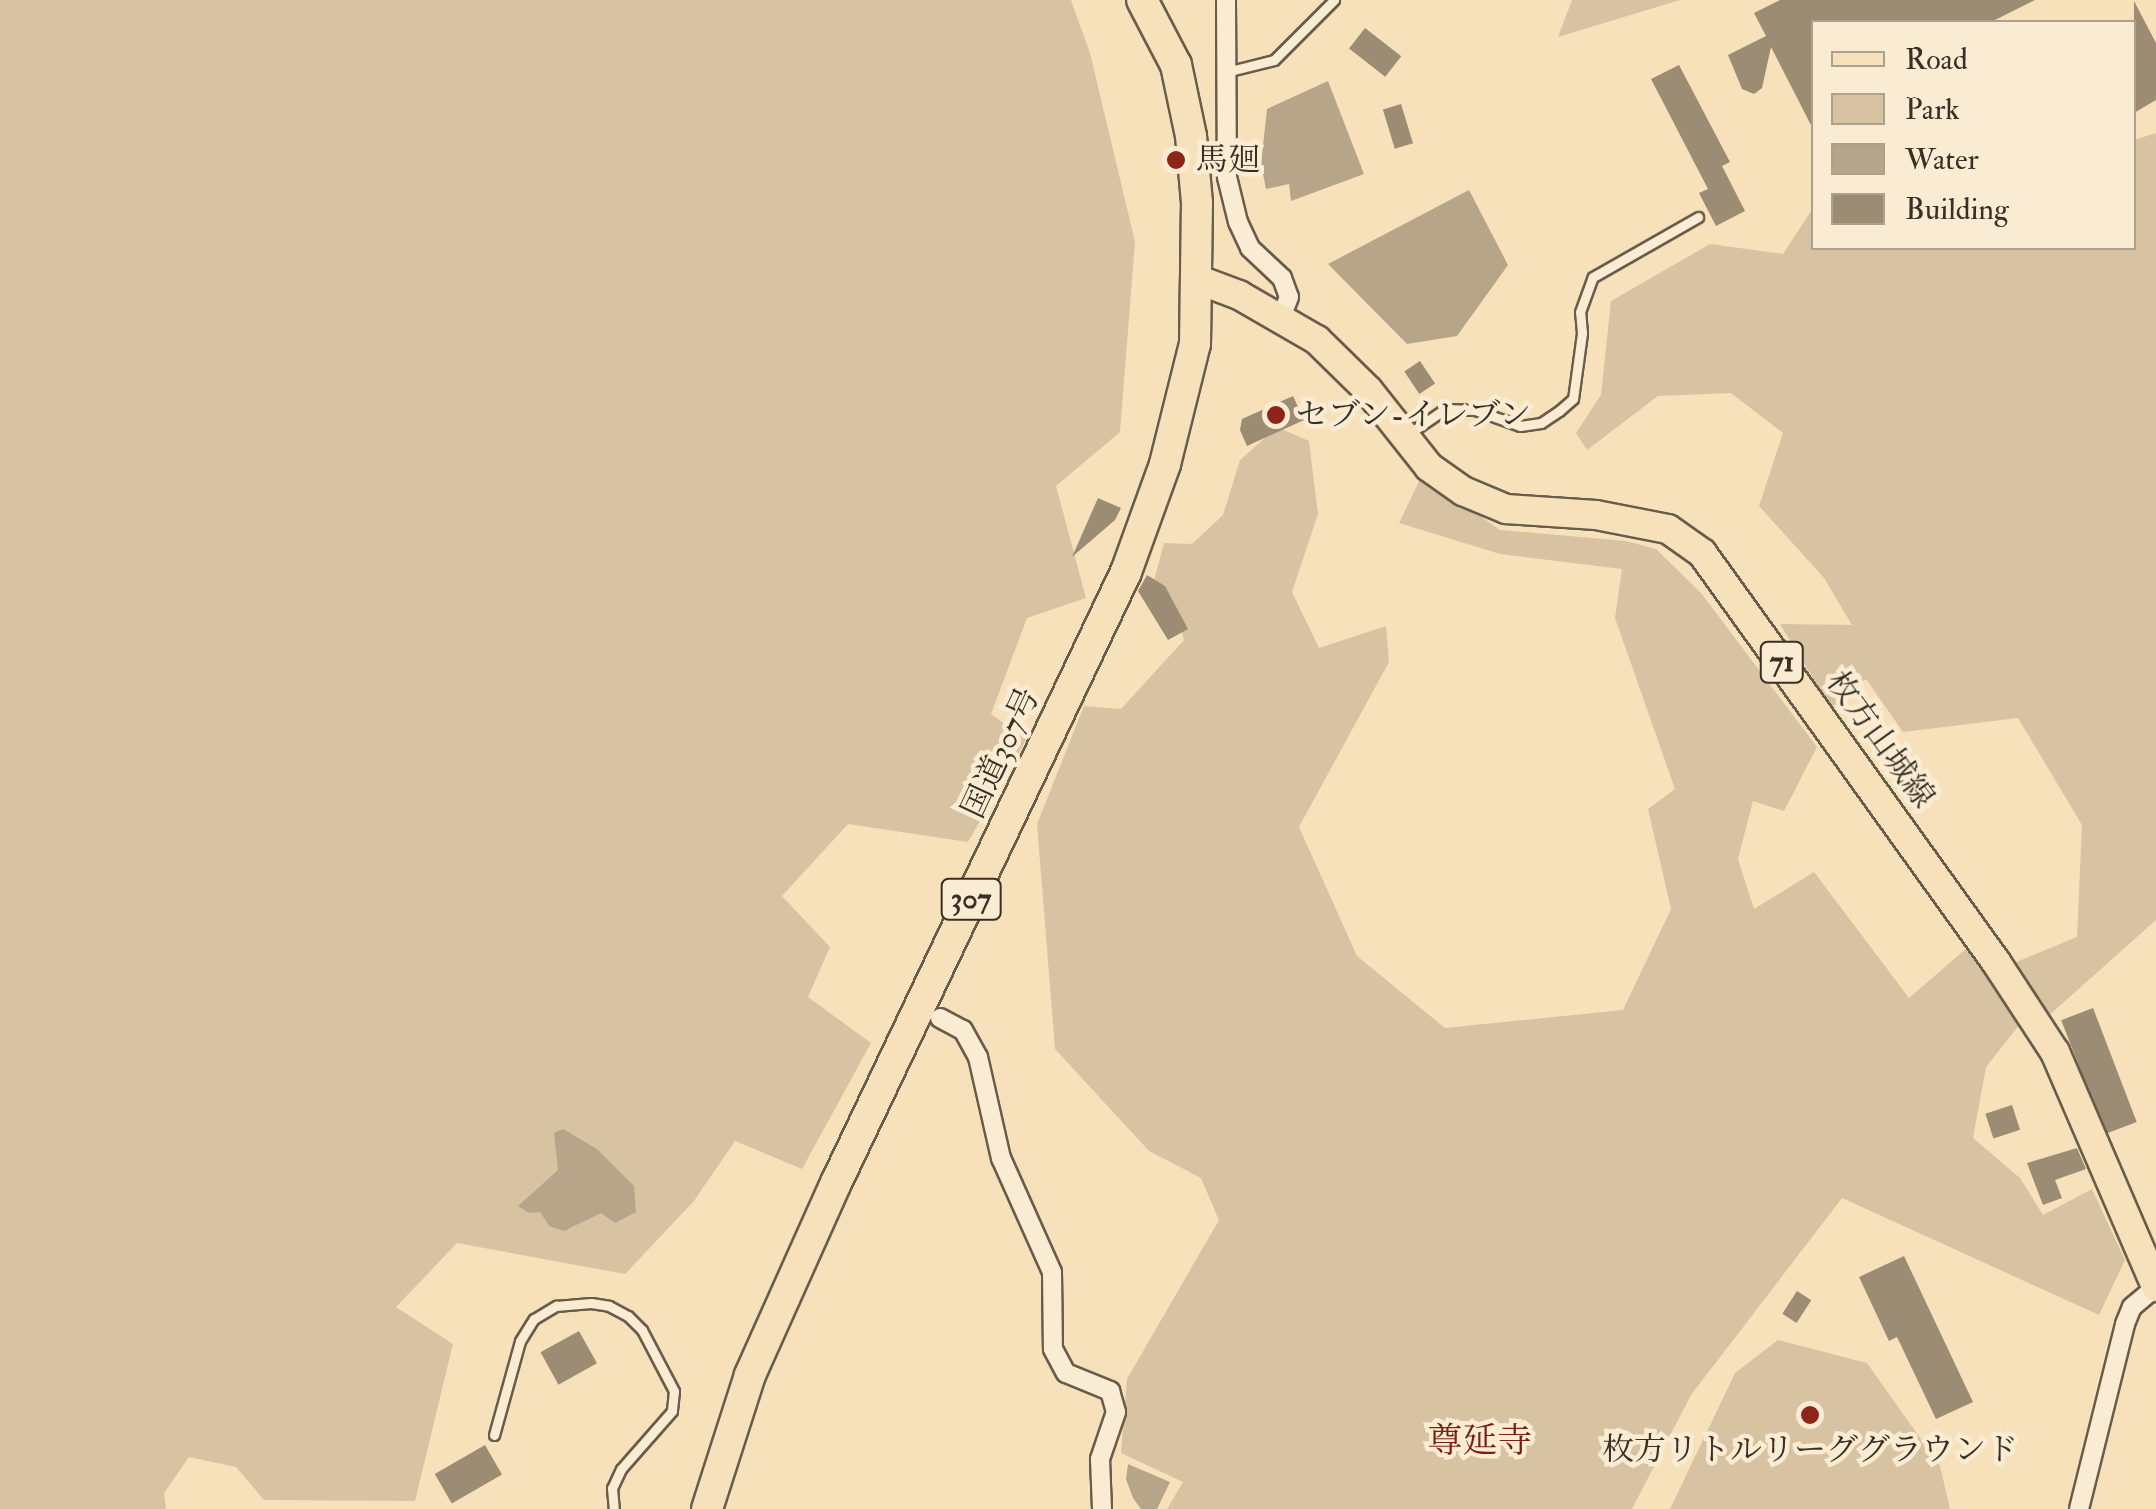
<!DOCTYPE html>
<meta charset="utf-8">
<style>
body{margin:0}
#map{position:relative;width:2156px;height:1509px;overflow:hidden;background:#f7e1bb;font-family:"IM FELL Double Pica","Noto Serif JP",serif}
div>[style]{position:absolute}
.green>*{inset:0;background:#d7c3a2}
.water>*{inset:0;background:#b6a588}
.building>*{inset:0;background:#9b8c73;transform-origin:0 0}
.roads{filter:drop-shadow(2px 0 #685c4a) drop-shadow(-2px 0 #685c4a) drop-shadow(0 2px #685c4a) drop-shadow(0 -2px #685c4a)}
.lane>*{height:9px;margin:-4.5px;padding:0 4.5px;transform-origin:4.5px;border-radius:4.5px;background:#faecd3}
.street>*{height:18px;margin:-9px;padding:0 9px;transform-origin:9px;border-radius:9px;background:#faecd3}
.primary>*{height:28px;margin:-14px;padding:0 14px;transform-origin:14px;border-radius:14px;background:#f7e1bb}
.highway>*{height:30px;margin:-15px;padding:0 15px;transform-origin:15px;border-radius:15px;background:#f7e1bb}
.dots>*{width:28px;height:28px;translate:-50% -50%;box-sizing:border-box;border:5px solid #faecd3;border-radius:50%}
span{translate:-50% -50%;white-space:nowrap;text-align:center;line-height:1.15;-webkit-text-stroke:9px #faecd3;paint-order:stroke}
.shield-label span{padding:2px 8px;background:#faecd3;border:2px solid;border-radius:8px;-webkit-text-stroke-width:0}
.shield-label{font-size:30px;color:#383025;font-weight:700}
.poi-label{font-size:32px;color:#383025}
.left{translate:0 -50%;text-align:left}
.street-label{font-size:32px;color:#383025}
.neighbourhood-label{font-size:35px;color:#7a1f14}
.legend{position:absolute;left:1811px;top:20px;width:325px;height:230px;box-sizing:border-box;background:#faecd3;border:2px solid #aca18d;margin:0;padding:12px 18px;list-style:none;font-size:30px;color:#383025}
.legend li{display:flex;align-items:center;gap:20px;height:50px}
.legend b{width:50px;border:2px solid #aca18d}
</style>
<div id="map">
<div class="green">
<i style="clip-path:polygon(0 0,1071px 0,1090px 53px,1135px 242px,1120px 432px,1056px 486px,1086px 598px,1027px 618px,991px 714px,1026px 740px,968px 842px,848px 824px,782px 896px,830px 947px,808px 997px,871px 1043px,802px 1169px,735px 1141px,694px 1201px,625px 1274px,457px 1243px,396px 1307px,453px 1344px,415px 1501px,264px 1500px,236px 1467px,189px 1457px,164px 1493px,166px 1509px,0 1509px)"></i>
<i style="clip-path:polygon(1572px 0,1680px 0,1558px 37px)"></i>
<i style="clip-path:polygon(2156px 133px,2156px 920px,2045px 1019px,2009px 965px,2077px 937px,2082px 825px,2018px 718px,1903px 732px,1866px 679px,1831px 708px,1780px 624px,1852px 625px,1824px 578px,1759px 506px,1783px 433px,1731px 393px,1658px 396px,1587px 450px,1576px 433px,1601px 395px,1611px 301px,1710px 244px,1783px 254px,1813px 208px,1814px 248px,2134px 248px,2134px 140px)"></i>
<i style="clip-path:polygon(1277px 427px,1309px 441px,1318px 514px,1292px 592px,1319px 648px,1386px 626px,1389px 662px,1299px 827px,1357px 956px,1445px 1028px,1623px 1010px,1671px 909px,1648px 809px,1675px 789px,1615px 618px,1622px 569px,1500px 554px,1399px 523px,1422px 475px,1500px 530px,1626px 541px,1656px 549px,1701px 593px,1817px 747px,1784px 811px,1753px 801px,1738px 859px,1754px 909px,1814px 872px,1909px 998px,1968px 947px,2020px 1024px,1986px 1067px,1973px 1138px,2020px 1178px,2043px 1215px,2092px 1189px,2125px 1260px,2099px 1315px,1842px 1198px,1691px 1395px,1632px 1509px,1167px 1509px,1183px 1482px,1121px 1453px,1127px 1379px,1219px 1220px,1201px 1178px,1149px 1151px,1055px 1049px,1037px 824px,1084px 706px,1121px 709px,1184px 640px,1172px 598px,1151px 592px,1164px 543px,1192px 544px,1223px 515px,1240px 460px)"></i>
<i style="clip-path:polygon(1778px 1340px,1867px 1363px,1940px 1466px,1950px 1509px,1670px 1509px,1735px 1373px)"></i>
</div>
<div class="water">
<i style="clip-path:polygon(1328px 81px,1364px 174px,1291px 201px,1289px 184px,1266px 189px,1261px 164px,1267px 109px)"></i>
<i style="clip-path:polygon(1469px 190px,1508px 265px,1457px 336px,1407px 344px,1328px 264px)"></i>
<i style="clip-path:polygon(563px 1129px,597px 1149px,634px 1186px,636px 1212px,615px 1223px,601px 1213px,564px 1231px,549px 1226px,540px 1212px,529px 1213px,518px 1206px,558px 1170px,554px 1133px)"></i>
<i style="clip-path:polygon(1128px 1464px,1170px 1482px,1157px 1509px,1141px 1509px,1133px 1498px,1126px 1479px)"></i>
</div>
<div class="building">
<i style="clip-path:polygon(1780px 0,2035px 0,1991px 22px,1814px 22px,1814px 131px,1771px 47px,1762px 88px,1754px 94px,1742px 89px,1728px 55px,1766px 36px,1754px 13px)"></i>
<i style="clip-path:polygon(2134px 1px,2156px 43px,2156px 100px,2134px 113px)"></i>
<i style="left:1365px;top:28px;width:46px;height:26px;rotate:38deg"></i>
<i style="clip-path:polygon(1679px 65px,1730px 162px,1722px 166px,1745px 211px,1716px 226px,1699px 193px,1708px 189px,1651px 79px)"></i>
<i style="left:1401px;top:104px;width:41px;height:19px;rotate:73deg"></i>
<i style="left:1420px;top:361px;width:27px;height:19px;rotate:56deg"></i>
<i style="clip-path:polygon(1293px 396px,1304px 420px,1247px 446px,1240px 430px,1242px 419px)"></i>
<i style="clip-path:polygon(1098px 498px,1121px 508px,1115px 520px,1072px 557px)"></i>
<i style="clip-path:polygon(1147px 575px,1165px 586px,1188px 629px,1168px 640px,1138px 591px)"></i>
<i style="left:2093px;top:1008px;width:122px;height:34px;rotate:69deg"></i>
<i style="left:2012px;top:1105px;width:26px;height:28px;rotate:72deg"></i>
<i style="clip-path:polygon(2077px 1148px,2086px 1169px,2055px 1180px,2062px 1198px,2043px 1205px,2027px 1163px)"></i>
<i style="clip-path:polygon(1904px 1256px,1973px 1402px,1936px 1419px,1897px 1337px,1889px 1341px,1859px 1277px)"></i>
<i style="left:1797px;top:1291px;width:17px;height:27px;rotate:33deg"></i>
<i style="left:579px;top:1331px;width:37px;height:44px;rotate:61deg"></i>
<i style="left:485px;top:1445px;width:34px;height:58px;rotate:60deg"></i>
</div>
<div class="roads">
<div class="lane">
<i style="left:1226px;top:72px;width:49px;rotate:-14deg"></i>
<i style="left:1274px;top:60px;width:85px;rotate:-45deg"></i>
<i style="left:1407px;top:435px;width:46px;rotate:-34.4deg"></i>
<i style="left:1445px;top:409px;width:30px;rotate:2deg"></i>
<i style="left:1475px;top:410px;width:48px;rotate:19.6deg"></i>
<i style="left:1520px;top:426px;width:21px;rotate:-8deg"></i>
<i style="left:1541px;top:423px;width:22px;rotate:-34deg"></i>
<i style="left:1559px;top:411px;width:18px;rotate:-41deg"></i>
<i style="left:1573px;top:399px;width:67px;rotate:-82.2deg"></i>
<i style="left:1582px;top:333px;width:21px;rotate:-95deg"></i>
<i style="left:1580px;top:312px;width:37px;rotate:-70deg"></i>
<i style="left:1593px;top:277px;width:121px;rotate:-29.7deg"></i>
<i style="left:494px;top:1435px;width:98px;rotate:-74.5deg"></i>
<i style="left:520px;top:1341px;width:26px;rotate:-58deg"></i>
<i style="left:534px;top:1319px;width:26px;rotate:-31deg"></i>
<i style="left:556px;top:1306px;width:35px;rotate:-5deg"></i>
<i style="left:591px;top:1303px;width:18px;rotate:9deg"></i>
<i style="left:609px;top:1306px;width:21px;rotate:28deg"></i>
<i style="left:628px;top:1316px;width:20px;rotate:45deg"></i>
<i style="left:642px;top:1330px;width:69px;rotate:62.3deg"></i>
<i style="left:674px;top:1391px;width:20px;rotate:96deg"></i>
<i style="left:672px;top:1411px;width:77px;rotate:131.3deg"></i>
<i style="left:621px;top:1469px;width:21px;rotate:115deg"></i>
<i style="left:612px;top:1488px;width:21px;rotate:85deg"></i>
</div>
<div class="street">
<i style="left:1226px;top:0;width:177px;rotate:89.7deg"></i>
<i style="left:1227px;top:177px;width:46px;rotate:76.3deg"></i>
<i style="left:1238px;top:222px;width:29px;rotate:65deg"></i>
<i style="left:1250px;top:248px;width:44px;rotate:43.2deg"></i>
<i style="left:1282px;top:278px;width:20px;rotate:70deg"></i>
<i style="left:1289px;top:297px;width:22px;rotate:111deg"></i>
<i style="left:940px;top:1018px;width:26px;rotate:28deg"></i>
<i style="left:963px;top:1030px;width:31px;rotate:61deg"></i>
<i style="left:978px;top:1057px;width:104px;rotate:77.2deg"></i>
<i style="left:1001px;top:1158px;width:125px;rotate:65.9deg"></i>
<i style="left:1052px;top:1272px;width:77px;rotate:89.3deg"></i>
<i style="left:1053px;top:1349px;width:27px;rotate:62deg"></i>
<i style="left:1066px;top:1373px;width:48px;rotate:22.2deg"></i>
<i style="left:1110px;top:1391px;width:22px;rotate:74deg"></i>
<i style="left:1116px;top:1412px;width:50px;rotate:108.8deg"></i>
<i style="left:1100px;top:1459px;width:50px;rotate:87.7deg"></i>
<i style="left:2079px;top:1509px;width:191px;rotate:-76deg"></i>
<i style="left:2125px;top:1324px;width:18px;rotate:-68deg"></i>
<i style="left:2132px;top:1307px;width:31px;rotate:-40deg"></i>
</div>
<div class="primary">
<i style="left:1199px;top:280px;width:43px;rotate:20.6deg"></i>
<i style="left:1239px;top:295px;width:90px;rotate:30deg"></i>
<i style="left:1317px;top:340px;width:71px;rotate:44.4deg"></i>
<i style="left:1368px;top:390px;width:98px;rotate:51.6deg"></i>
<i style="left:1429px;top:467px;width:42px;rotate:35.2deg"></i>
<i style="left:1463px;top:491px;width:47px;rotate:22.7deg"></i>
<i style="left:1506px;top:509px;width:90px;rotate:3.8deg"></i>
<i style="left:1596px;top:515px;width:73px;rotate:11deg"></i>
<i style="left:1668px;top:529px;width:42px;rotate:35.2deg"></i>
<i style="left:1702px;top:553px;width:504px;rotate:54.29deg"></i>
<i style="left:1996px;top:962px;width:108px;rotate:56.8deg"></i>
<i style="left:2055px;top:1052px;width:256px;rotate:66.7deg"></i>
</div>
<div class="highway">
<i style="left:707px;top:1509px;width:141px;rotate:-72.2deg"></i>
<i style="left:750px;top:1375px;width:210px;rotate:-65.9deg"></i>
<i style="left:836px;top:1183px;width:676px;rotate:-64.61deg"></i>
<i style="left:1126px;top:572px;width:115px;rotate:-70.1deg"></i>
<i style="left:1165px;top:464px;width:124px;rotate:-76deg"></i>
<i style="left:1195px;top:344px;width:141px;rotate:-89.2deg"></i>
<i style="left:1197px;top:203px;width:67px;rotate:-95.1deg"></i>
<i style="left:1191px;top:136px;width:73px;rotate:-101.9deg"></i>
<i style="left:1176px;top:65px;width:73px;rotate:-117.6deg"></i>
</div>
</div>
<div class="dots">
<i style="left:1176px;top:160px;background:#8f2418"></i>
<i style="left:1276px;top:415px;background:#8f2418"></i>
<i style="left:1810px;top:1415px;background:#8f2418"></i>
</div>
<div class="shield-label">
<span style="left:1782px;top:662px">71</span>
<span style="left:971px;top:899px">307</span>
</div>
<div class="poi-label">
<span class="left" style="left:1196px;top:160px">馬廻</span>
<span class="left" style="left:1296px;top:415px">セブン-イレブン</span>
<span style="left:1810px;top:1450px">枚方リトルリーググラウンド</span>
</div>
<div class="street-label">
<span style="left:1880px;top:740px;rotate:54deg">枚方山城線</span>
<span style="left:1001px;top:753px;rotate:-65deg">国道307号</span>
</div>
<div class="neighbourhood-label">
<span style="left:1480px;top:1441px">尊延寺</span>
</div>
<ul class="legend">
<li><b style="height:12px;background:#f7e1bb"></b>Road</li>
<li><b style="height:28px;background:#d7c3a2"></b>Park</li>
<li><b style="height:28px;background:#b6a588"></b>Water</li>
<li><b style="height:28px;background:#9b8c73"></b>Building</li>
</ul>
</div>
